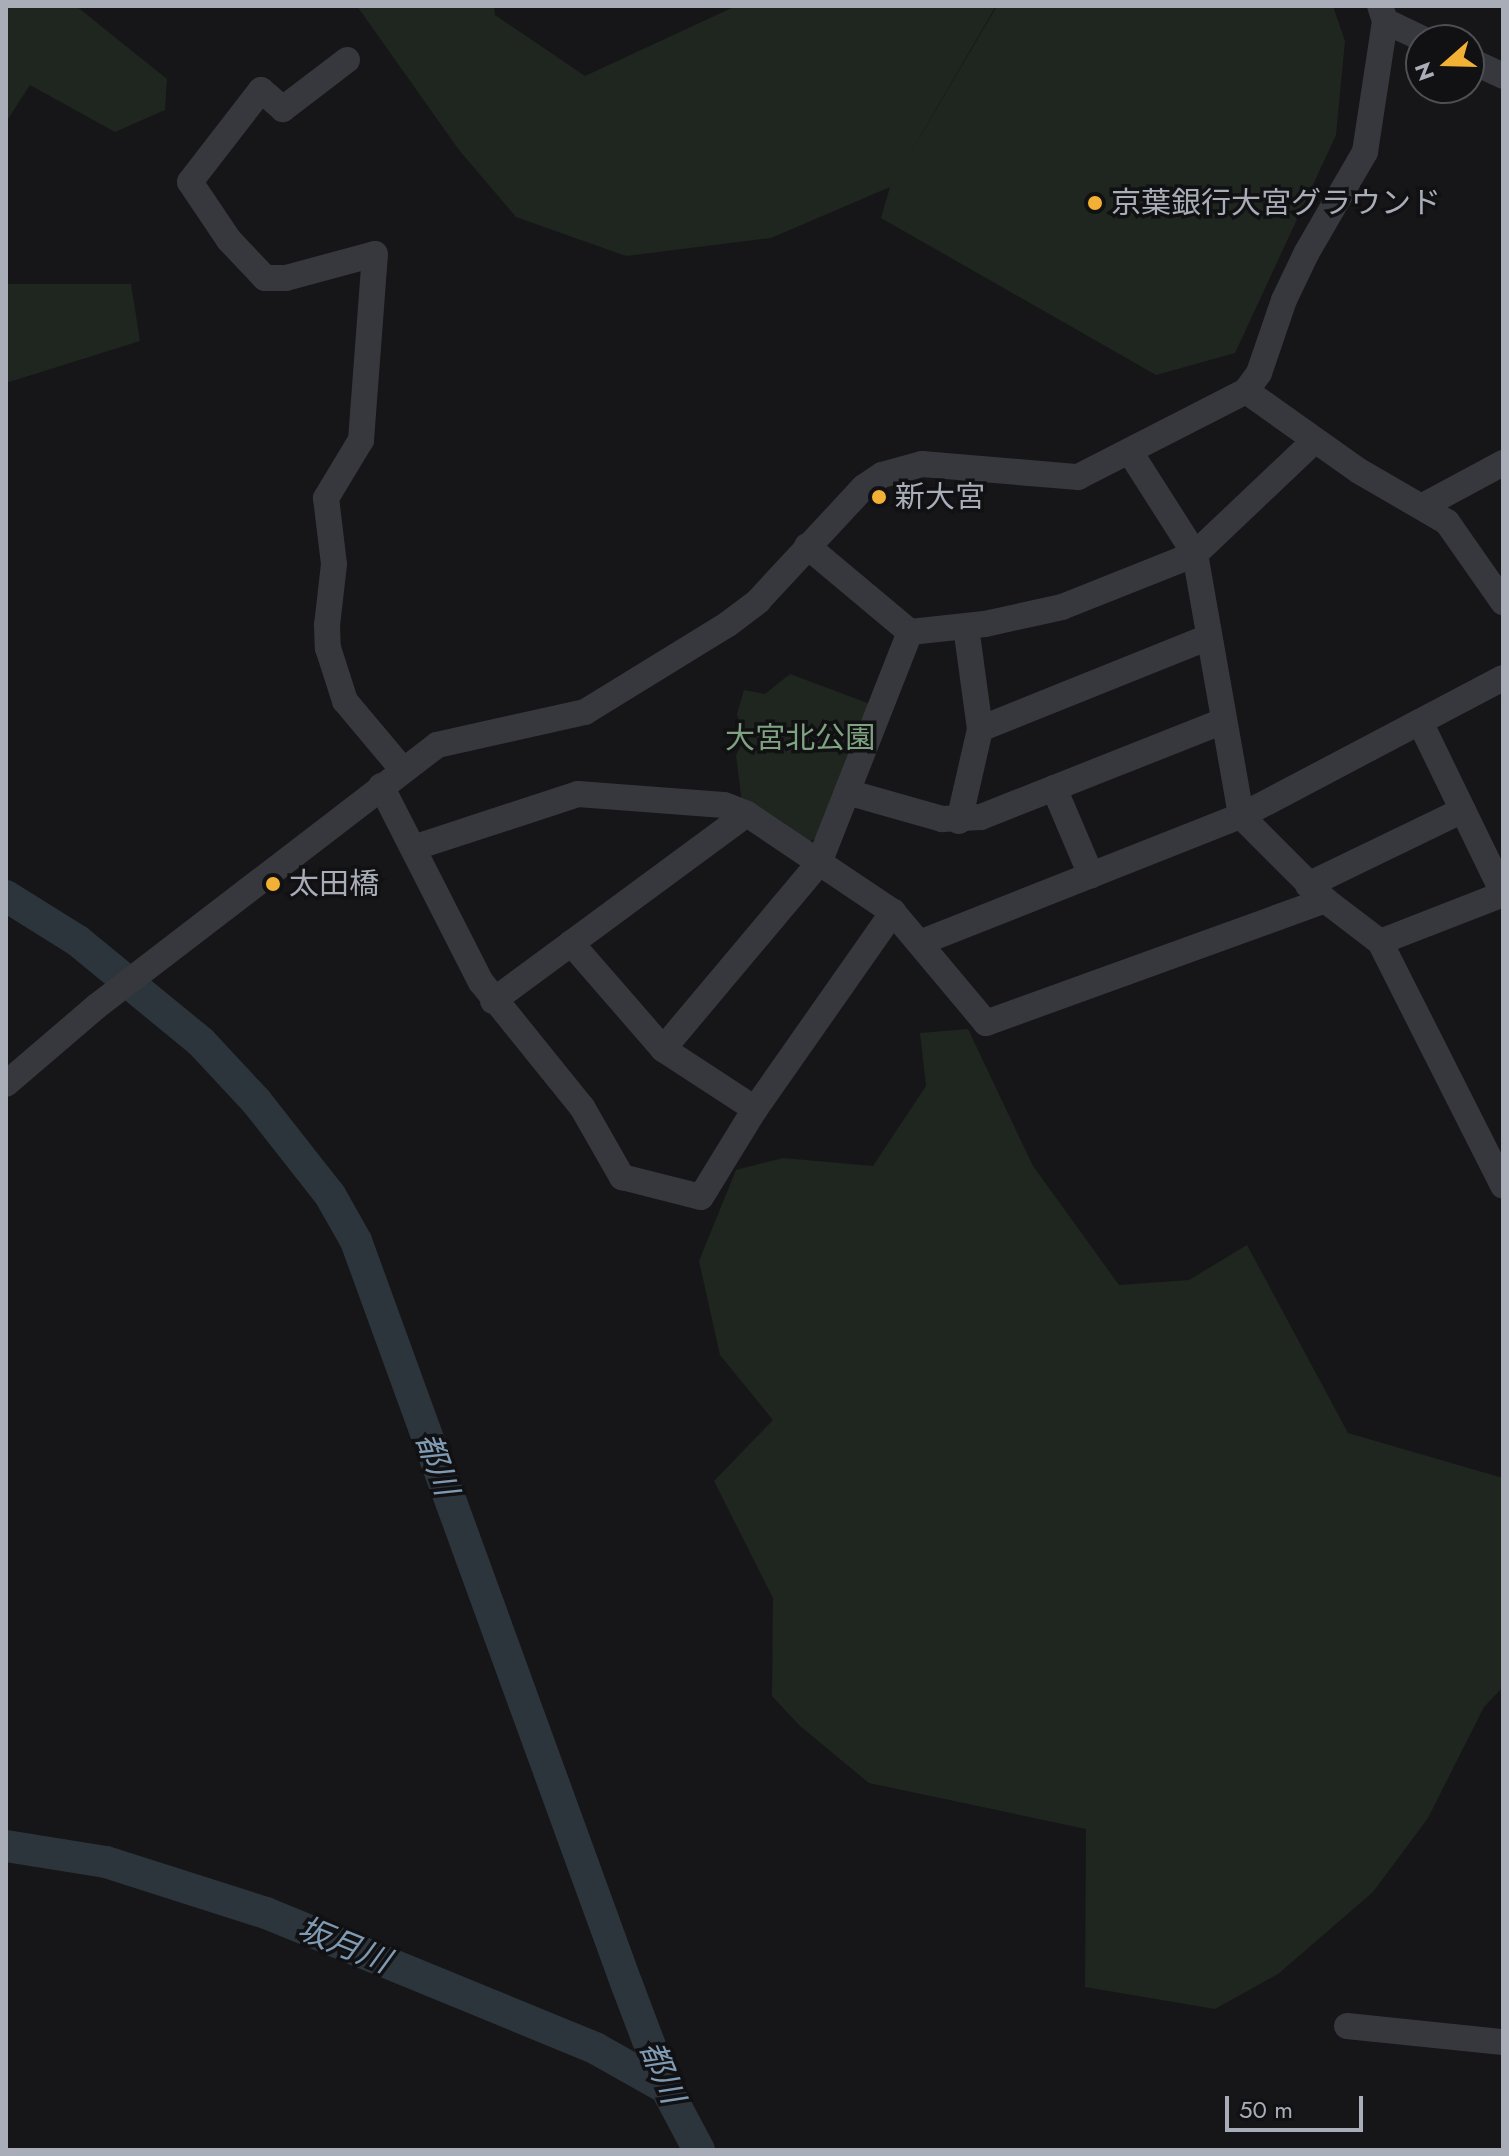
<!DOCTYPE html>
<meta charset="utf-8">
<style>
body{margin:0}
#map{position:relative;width:1509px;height:2156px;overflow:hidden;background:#161618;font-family:Jost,"Noto Sans JP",sans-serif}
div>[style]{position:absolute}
.green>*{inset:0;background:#1e261f}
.river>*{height:32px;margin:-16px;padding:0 16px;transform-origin:16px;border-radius:16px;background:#2c353c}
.minor>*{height:26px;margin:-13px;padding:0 13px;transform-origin:13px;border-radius:13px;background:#37383d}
.dots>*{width:22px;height:22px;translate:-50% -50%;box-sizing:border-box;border:4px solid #111113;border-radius:50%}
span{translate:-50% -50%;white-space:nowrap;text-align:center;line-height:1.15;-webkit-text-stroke:7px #111113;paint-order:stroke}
.poi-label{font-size:30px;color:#a8adb8}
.left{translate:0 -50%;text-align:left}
.park-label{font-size:30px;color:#7fa381}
.water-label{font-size:32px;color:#7f9bb3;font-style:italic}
.frame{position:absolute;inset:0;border:8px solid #a8adb8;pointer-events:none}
.north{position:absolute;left:1405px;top:24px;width:80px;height:80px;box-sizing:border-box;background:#111113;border:2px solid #4d4f55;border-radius:50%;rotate:250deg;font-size:22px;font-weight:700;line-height:32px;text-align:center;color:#a8adb8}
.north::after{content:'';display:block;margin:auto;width:28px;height:36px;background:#f2b134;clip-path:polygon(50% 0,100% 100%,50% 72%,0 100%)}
.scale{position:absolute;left:1225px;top:2096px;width:138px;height:36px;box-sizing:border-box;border:4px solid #a8adb8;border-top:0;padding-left:10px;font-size:24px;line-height:28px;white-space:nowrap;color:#a8adb8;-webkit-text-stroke:6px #111113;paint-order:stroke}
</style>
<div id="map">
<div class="green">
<i style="clip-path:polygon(6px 6px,76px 6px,167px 79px,165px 110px,115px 132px,30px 85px,6px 122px)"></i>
<i style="clip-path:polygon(357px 6px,494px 6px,495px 15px,585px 76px,736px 6px,996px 6px,901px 169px,997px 6px,1333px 6px,1345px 41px,1336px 135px,1235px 353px,1156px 375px,881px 218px,890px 187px,771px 238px,626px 256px,516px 217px,459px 150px)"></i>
<i style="clip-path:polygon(6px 284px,131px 284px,140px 341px,6px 383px)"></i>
<i style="clip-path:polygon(790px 674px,873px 705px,823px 836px,807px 842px,742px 803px,736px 755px,744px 740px,737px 714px,744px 690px,765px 694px)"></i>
<i style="clip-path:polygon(968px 1029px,1033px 1166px,1119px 1285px,1189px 1280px,1247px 1245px,1348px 1433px,1503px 1478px,1503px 1687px,1484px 1707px,1428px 1818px,1373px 1892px,1278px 1974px,1215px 2009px,1085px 1987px,1086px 1829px,869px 1783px,800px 1726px,772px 1696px,773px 1598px,714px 1481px,773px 1420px,720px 1355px,699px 1261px,736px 1170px,783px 1158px,873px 1166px,926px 1086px,920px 1033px)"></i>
</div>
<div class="river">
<i style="left:6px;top:896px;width:85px;rotate:32deg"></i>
<i style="left:78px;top:941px;width:159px;rotate:39.4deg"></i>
<i style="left:201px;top:1042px;width:81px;rotate:47deg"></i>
<i style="left:256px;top:1101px;width:120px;rotate:51.8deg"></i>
<i style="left:330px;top:1195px;width:53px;rotate:60.5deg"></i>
<i style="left:356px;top:1241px;width:792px;rotate:69.99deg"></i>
<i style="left:627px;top:1985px;width:110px;rotate:69.3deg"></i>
<i style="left:666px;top:2088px;width:70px;rotate:62deg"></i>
<i style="left:6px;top:1846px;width:101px;rotate:9.1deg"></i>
<i style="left:106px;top:1862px;width:168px;rotate:17.7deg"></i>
<i style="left:266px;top:1913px;width:356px;rotate:22.3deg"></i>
<i style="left:595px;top:2048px;width:81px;rotate:29.4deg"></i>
</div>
<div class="minor">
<i style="left:1385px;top:21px;width:44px;rotate:25.4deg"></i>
<i style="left:347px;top:60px;width:81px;rotate:142.6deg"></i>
<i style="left:283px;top:109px;width:29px;rotate:-139deg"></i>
<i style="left:261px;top:90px;width:116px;rotate:127.7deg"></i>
<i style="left:190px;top:182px;width:70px;rotate:56.1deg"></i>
<i style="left:229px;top:240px;width:52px;rotate:46.5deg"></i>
<i style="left:265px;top:278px;width:21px"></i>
<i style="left:286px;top:278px;width:92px;rotate:-15.1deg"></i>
<i style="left:375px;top:254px;width:187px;rotate:94.3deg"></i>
<i style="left:361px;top:440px;width:68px;rotate:121.1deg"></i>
<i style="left:326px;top:498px;width:66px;rotate:83.1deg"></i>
<i style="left:334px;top:564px;width:61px;rotate:96.5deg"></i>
<i style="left:327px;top:625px;width:23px;rotate:88deg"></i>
<i style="left:328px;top:648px;width:56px;rotate:72.2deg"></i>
<i style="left:345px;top:701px;width:89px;rotate:50deg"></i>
<i style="left:1469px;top:60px;width:38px;rotate:25deg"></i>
<i style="left:1246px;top:391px;width:138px;rotate:35.3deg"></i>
<i style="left:1359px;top:471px;width:102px;rotate:30.1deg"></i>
<i style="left:1447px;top:522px;width:98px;rotate:55deg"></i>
<i style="left:1130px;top:452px;width:121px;rotate:57.5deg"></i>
<i style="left:1195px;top:554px;width:266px;rotate:80deg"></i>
<i style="left:1241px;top:816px;width:119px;rotate:45deg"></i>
<i style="left:1423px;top:506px;width:91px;rotate:-28.3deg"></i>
<i style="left:807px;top:546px;width:134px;rotate:39.9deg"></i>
<i style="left:910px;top:632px;width:75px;rotate:-6.1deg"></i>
<i style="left:985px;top:624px;width:79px;rotate:-12.4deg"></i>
<i style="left:1062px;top:607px;width:143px;rotate:-21.7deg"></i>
<i style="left:1195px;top:554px;width:164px;rotate:-43.5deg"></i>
<i style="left:1420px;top:722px;width:190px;rotate:64.1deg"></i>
<i style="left:980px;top:729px;width:247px;rotate:-21.9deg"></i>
<i style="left:381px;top:786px;width:220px;rotate:63deg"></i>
<i style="left:481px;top:982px;width:161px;rotate:51.1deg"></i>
<i style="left:582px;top:1107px;width:81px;rotate:60.3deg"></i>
<i style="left:622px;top:1177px;width:81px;rotate:14.2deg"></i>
<i style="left:701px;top:1197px;width:103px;rotate:-58.5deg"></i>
<i style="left:755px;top:1109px;width:241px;rotate:-55deg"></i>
<i style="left:1054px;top:788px;width:95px;rotate:67deg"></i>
<i style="left:847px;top:792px;width:99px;rotate:15.9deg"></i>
<i style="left:942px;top:819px;width:39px;rotate:-3deg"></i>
<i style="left:981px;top:817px;width:261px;rotate:-21.6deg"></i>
<i style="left:959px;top:821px;width:94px;rotate:-77.1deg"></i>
<i style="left:980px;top:729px;width:103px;rotate:-97.8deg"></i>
<i style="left:413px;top:848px;width:174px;rotate:-18.1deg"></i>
<i style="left:578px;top:794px;width:146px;rotate:4.3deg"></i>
<i style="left:724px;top:805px;width:25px;rotate:21deg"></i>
<i style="left:1308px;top:885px;width:172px;rotate:-25.8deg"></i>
<i style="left:922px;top:942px;width:343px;rotate:-21.6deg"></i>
<i style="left:1241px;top:816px;width:296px;rotate:-27.8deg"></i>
<i style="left:1380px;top:942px;width:132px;rotate:-21.3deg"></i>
<i style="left:571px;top:943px;width:140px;rotate:49deg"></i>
<i style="left:663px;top:1049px;width:110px;rotate:33.1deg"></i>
<i style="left:493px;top:1001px;width:315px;rotate:-36.4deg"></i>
<i style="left:747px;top:814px;width:176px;rotate:33.9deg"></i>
<i style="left:893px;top:912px;width:145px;rotate:50deg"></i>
<i style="left:986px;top:1023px;width:361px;rotate:-19.9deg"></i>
<i style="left:1325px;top:900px;width:69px;rotate:37.4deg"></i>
<i style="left:1380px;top:942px;width:273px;rotate:63.2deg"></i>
<i style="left:663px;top:1049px;width:243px;rotate:-50deg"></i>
<i style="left:819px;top:863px;width:248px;rotate:-68.5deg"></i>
<i style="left:6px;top:1084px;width:120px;rotate:-40.6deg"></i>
<i style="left:97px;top:1006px;width:429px;rotate:-37.5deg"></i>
<i style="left:437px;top:745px;width:152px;rotate:-12.6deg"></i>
<i style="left:585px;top:712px;width:168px;rotate:-31.6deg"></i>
<i style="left:728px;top:624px;width:38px;rotate:-37deg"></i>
<i style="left:758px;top:601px;width:156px;rotate:-47.1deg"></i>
<i style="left:864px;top:487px;width:22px;rotate:-34deg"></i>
<i style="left:882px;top:475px;width:41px;rotate:-15.4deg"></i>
<i style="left:922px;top:464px;width:157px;rotate:4.8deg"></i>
<i style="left:1078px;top:477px;width:189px;rotate:-27.1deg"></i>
<i style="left:1246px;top:391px;width:22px;rotate:-54deg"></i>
<i style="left:1259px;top:373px;width:77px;rotate:-71.1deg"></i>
<i style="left:1284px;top:300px;width:53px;rotate:-64.4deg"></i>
<i style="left:1307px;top:252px;width:116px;rotate:-59.9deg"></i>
<i style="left:1365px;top:152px;width:133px;rotate:-81.3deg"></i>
<i style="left:1385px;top:21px;width:16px;rotate:-108deg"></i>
<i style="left:1347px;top:2026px;width:157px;rotate:5.9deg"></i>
</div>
<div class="dots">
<i style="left:1095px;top:203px;background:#f2b134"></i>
<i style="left:879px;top:497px;background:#f2b134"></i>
<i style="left:273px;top:884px;background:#f2b134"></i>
</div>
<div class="poi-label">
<span class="left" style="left:1111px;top:203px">京葉銀行大宮グラウンド</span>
<span class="left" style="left:895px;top:497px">新大宮</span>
<span class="left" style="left:289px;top:884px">太田橋</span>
</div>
<div class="park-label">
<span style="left:800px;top:738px">大宮北公園</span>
</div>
<div class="water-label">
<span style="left:437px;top:1464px;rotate:70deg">都川</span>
<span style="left:344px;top:1945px;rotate:22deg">坂月川</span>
<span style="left:662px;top:2072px;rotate:67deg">都川</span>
</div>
<div class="frame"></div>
<div class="north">N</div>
<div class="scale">50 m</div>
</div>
